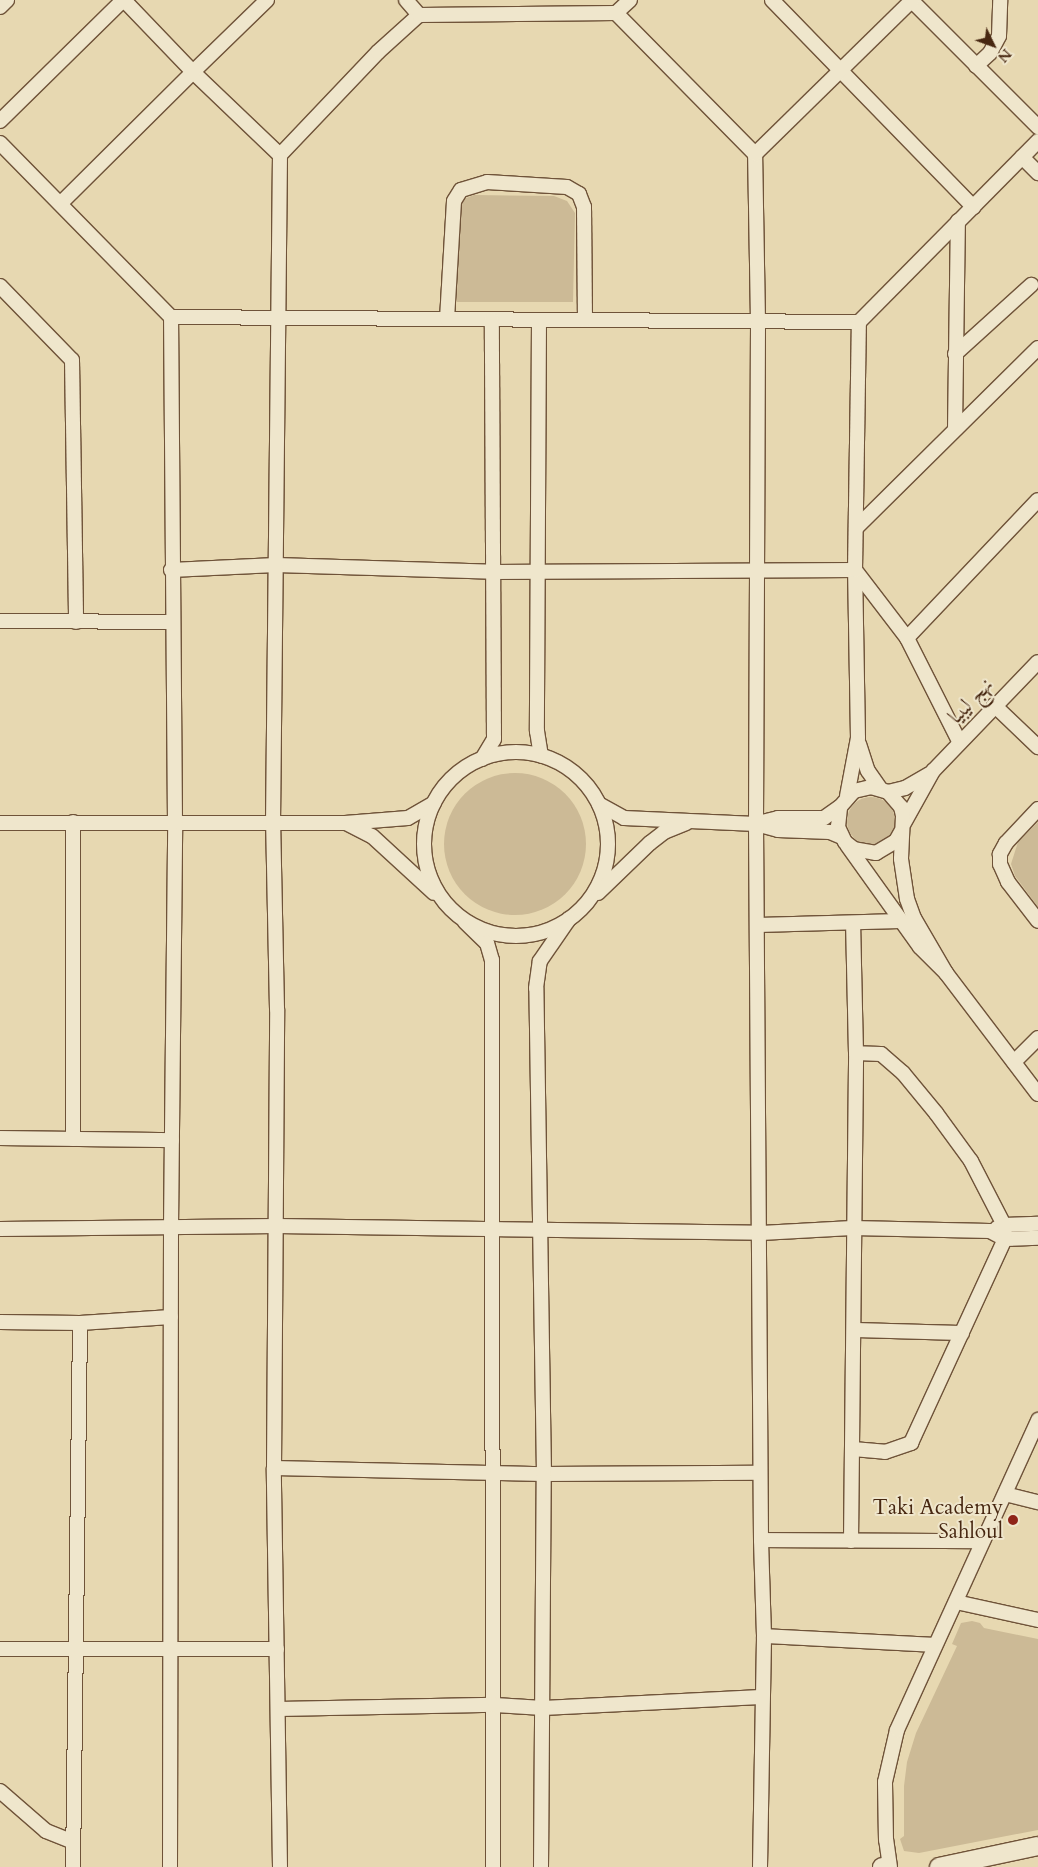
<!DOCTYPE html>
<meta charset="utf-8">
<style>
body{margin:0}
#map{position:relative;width:1038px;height:1867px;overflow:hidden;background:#e7d8b1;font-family:Cardo,Amiri,serif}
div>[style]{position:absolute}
.green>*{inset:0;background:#ccba96}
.round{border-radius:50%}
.roads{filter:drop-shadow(1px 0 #6f5339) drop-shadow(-1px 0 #6f5339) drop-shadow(0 1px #6f5339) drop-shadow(0 -1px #6f5339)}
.minor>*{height:14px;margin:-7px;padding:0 7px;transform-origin:7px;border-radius:7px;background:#efe6cc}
.minor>.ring{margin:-7px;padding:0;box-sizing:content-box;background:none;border:14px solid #efe6cc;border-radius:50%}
.tertiary>*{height:18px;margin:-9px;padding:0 9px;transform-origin:9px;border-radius:9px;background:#efe6cc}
.dots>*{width:14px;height:14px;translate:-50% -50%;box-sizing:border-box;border:2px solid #efe6cc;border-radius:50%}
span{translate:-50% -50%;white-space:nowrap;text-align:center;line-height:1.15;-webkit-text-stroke:4px #efe6cc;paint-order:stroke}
.street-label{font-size:21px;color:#472711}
.poi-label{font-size:21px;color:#472711}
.right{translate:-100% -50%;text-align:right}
.north{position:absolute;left:968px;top:20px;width:50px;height:50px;-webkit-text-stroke:4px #efe6cc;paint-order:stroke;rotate:132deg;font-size:14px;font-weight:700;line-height:20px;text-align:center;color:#472711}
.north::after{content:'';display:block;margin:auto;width:18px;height:22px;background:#472711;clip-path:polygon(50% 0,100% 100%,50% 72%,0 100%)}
</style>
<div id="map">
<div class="green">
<i style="clip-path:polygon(474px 195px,554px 196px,567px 201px,575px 213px,573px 302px,457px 302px,458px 209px,464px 199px)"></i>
<i class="round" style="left:444px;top:773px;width:142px;height:142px"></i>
<i class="round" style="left:847px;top:797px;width:48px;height:48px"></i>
<i style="clip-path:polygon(1038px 822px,1038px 907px,1015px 876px,1011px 864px,1018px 842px)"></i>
<i style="clip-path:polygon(972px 1621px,980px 1623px,984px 1628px,1038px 1639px,1038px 1830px,919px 1853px,904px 1851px,900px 1839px,904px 1836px,904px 1786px,907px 1762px,916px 1733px,957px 1646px,952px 1644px,961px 1623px)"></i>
</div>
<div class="roads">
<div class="minor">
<i style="left:267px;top:0;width:103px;rotate:135.8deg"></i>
<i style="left:193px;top:72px;width:120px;rotate:43.7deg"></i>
<i style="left:406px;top:0;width:20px;rotate:49deg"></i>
<i style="left:772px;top:0;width:289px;rotate:45.8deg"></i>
<i style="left:911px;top:0;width:180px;rotate:45deg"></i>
<i style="left:0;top:7px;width:10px;rotate:-45deg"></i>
<i style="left:616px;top:13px;width:198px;rotate:45.4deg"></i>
<i style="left:976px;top:66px;width:19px;rotate:-43deg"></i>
<i style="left:990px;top:53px;width:19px;rotate:-62deg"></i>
<i style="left:999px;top:36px;width:36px;rotate:-88deg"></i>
<i style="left:0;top:121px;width:173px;rotate:-44.5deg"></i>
<i style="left:0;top:143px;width:244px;rotate:45.5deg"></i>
<i style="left:171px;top:317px;width:688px;rotate:0.42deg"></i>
<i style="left:1022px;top:157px;width:23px;rotate:45deg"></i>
<i style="left:61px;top:203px;width:186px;rotate:-44.8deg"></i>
<i style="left:193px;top:72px;width:100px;rotate:-133.8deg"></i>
<i style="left:0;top:286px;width:103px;rotate:45.8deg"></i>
<i style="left:72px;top:360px;width:262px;rotate:89.1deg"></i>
<i style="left:447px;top:319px;width:118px;rotate:-86.6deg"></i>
<i style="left:454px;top:201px;width:13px;rotate:-58deg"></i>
<i style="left:461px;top:190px;width:27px;rotate:-17deg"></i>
<i style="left:487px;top:182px;width:80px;rotate:3.6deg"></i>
<i style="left:567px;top:187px;width:14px;rotate:30deg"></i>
<i style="left:579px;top:194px;width:14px;rotate:69deg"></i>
<i style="left:584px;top:207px;width:113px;rotate:89.5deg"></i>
<i style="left:539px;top:320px;width:411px;rotate:90.3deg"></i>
<i style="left:537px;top:731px;width:25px;rotate:81deg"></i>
<i style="left:955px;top:354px;width:103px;rotate:-42.2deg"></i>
<i style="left:955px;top:429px;width:208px;rotate:-89.2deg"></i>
<i style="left:856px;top:528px;width:256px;rotate:-44.7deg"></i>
<i style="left:171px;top:570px;width:105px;rotate:-2.7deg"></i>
<i style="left:276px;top:565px;width:217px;rotate:1.8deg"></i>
<i style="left:493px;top:572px;width:362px;rotate:-0.3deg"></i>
<i style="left:855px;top:570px;width:86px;rotate:52.6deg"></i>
<i style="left:0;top:621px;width:172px;rotate:0.3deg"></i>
<i style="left:994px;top:705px;width:61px;rotate:43.7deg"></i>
<i style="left:959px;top:741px;width:115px;rotate:-116.8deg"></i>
<i style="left:907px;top:638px;width:190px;rotate:-46.5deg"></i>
<i style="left:859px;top:744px;width:28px;rotate:72deg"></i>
<i style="left:868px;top:771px;width:21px;rotate:55deg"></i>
<i class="ring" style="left:424px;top:752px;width:170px;height:170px"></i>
<i style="left:482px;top:759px;width:23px;rotate:-59deg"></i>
<i style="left:494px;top:739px;width:419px;rotate:-90.3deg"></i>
<i style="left:888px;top:792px;width:17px;rotate:-13deg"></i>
<i style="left:905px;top:788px;width:28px;rotate:-30deg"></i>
<i style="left:847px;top:796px;width:59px;rotate:-79.3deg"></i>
<i style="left:858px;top:738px;width:168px;rotate:-91deg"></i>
<i style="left:855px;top:570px;width:248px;rotate:-89.1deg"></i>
<i style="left:859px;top:322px;width:255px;rotate:-45.3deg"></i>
<i style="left:599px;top:804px;width:29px;rotate:29deg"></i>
<i style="left:624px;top:818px;width:132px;rotate:2.6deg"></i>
<i style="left:756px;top:824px;width:23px;rotate:15deg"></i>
<i style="left:778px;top:830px;width:52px;rotate:2.2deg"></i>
<i style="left:830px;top:832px;width:13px;rotate:23deg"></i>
<i style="left:1038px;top:809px;width:47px;rotate:133.3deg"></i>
<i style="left:1006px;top:843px;width:13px;rotate:119deg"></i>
<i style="left:1000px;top:854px;width:10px;rotate:90deg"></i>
<i style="left:1000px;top:864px;width:20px;rotate:66deg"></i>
<i style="left:1008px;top:882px;width:49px;rotate:52.4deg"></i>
<i style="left:0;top:823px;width:345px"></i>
<i style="left:345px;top:823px;width:63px;rotate:-4.5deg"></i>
<i style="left:408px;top:818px;width:30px;rotate:-30deg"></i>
<i style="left:346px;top:823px;width:29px;rotate:27deg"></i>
<i style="left:372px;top:836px;width:84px;rotate:42.6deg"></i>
<i style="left:758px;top:823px;width:21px;rotate:-14deg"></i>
<i style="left:778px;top:818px;width:46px"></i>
<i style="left:824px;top:818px;width:19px;rotate:-35deg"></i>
<i style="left:904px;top:823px;width:60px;rotate:-60.9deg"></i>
<i style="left:933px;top:771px;width:151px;rotate:-46.1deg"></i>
<i style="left:901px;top:832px;width:10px;rotate:119deg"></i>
<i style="left:896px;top:841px;width:23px;rotate:149deg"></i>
<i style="left:876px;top:853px;width:22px;rotate:-170deg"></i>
<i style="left:854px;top:849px;width:11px;rotate:-142deg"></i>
<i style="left:845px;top:842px;width:17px;rotate:-115deg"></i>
<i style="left:838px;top:827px;width:20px;rotate:-84deg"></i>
<i style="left:840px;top:807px;width:21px;rotate:-49deg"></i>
<i style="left:854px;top:791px;width:17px;rotate:-13deg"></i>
<i style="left:871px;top:787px;width:18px;rotate:16deg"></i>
<i style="left:888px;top:792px;width:20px;rotate:49deg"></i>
<i style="left:901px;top:807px;width:9px;rotate:77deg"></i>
<i style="left:903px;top:816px;width:43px;rotate:92.7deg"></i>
<i style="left:901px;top:859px;width:40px;rotate:81.5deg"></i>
<i style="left:907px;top:899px;width:20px;rotate:70deg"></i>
<i style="left:914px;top:918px;width:64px;rotate:59.8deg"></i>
<i style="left:847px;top:845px;width:125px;rotate:54.4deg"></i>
<i style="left:920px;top:947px;width:37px;rotate:45deg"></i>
<i style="left:946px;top:973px;width:152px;rotate:52.8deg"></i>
<i style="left:598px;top:893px;width:72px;rotate:-43.9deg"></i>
<i style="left:650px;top:843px;width:18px;rotate:-38deg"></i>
<i style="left:664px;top:832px;width:24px;rotate:-22deg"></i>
<i style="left:465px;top:922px;width:30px;rotate:44deg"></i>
<i style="left:487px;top:943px;width:18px;rotate:74deg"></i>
<i style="left:492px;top:960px;width:907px;rotate:89.94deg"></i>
<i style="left:758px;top:925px;width:142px;rotate:-1.6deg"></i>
<i style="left:1014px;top:1062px;width:34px;rotate:-45deg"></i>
<i style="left:0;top:1138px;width:172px;rotate:0.7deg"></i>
<i style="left:73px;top:1139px;width:317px;rotate:-90deg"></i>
<i style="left:997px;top:1228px;width:8px;rotate:-23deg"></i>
<i style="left:1004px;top:1225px;width:34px;rotate:-2deg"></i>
<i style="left:0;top:1229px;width:277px;rotate:-0.6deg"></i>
<i style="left:277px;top:1226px;width:484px;rotate:0.8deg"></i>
<i style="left:761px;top:1233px;width:91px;rotate:-3.1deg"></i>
<i style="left:852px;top:1228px;width:138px;rotate:1.2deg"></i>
<i style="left:990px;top:1231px;width:17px;rotate:28deg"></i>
<i style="left:1005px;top:1239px;width:33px;rotate:-2deg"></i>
<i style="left:0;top:1322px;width:80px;rotate:0.7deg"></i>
<i style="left:80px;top:1323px;width:91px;rotate:-3.8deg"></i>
<i style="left:854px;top:1330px;width:108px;rotate:1.6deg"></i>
<i style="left:853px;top:1449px;width:32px;rotate:5deg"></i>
<i style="left:885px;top:1452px;width:28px;rotate:-19deg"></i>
<i style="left:911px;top:1443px;width:225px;rotate:-65.3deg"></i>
<i style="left:1005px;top:1239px;width:14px;rotate:-94deg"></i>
<i style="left:1004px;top:1225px;width:72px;rotate:-117.3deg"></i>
<i style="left:971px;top:1161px;width:59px;rotate:-126.1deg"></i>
<i style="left:936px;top:1113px;width:52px;rotate:-129.5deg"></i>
<i style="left:903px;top:1073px;width:29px;rotate:-139deg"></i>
<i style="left:881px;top:1054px;width:25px;rotate:-178deg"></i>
<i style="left:274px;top:1468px;width:270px;rotate:1.3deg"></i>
<i style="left:544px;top:1474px;width:216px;rotate:-0.3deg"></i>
<i style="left:1005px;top:1494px;width:34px;rotate:14deg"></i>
<i style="left:761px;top:1540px;width:221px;rotate:0.3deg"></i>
<i style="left:851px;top:1541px;width:488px;rotate:-89.4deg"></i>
<i style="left:856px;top:1053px;width:130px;rotate:-91.3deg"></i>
<i style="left:956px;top:1602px;width:84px;rotate:12.4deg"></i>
<i style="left:764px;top:1636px;width:170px;rotate:3deg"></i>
<i style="left:0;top:1649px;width:277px"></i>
<i style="left:278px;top:1709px;width:217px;rotate:-1.1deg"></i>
<i style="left:495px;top:1705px;width:48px;rotate:3.6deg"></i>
<i style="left:543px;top:1708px;width:218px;rotate:-2.9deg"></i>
<i style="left:0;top:1791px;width:61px;rotate:41deg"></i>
<i style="left:46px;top:1831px;width:29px;rotate:22deg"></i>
<i style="left:73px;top:1867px;width:544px;rotate:-89.26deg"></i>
<i style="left:170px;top:1867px;width:640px;rotate:-89.91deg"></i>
<i style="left:171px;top:1227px;width:405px;rotate:-89.4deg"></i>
<i style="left:175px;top:822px;width:505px;rotate:-90.45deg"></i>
<i style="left:280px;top:1867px;width:399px;rotate:-90.9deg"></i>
<i style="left:274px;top:1468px;width:459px;rotate:-89.6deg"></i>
<i style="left:277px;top:1009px;width:186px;rotate:-91.2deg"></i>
<i style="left:273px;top:823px;width:668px;rotate:-89.4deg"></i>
<i style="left:280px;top:155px;width:142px;rotate:-46.4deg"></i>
<i style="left:378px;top:52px;width:55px;rotate:-42.1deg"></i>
<i style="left:419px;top:15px;width:197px;rotate:-0.6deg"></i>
<i style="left:616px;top:13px;width:19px;rotate:-43deg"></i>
<i style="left:541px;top:1867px;width:393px;rotate:-89.6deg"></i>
<i style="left:544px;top:1474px;width:486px;rotate:-90.9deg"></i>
<i style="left:536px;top:988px;width:27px;rotate:-82deg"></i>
<i style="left:540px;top:961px;width:51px;rotate:-55.4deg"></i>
<i style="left:760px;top:1867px;width:231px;rotate:-89deg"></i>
<i style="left:764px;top:1636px;width:96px;rotate:-91.8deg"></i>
<i style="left:761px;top:1540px;width:716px;rotate:-90.4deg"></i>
<i style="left:756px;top:824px;width:503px;rotate:-89.77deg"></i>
<i style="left:758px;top:321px;width:167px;rotate:-91deg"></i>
<i style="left:755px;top:154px;width:220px;rotate:-44.4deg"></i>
<i style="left:890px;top:1867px;width:27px;rotate:-98deg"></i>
<i style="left:886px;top:1840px;width:58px;rotate:-91deg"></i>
<i style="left:885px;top:1782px;width:53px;rotate:-77deg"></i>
<i style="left:897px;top:1730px;width:341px;rotate:-65.5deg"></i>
</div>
<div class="tertiary">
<i style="left:882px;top:1867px;width:3px"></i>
<i style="left:939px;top:1867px;width:101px;rotate:-12deg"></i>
</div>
</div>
<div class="dots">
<i style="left:1013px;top:1520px;background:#8f2418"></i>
</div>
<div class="street-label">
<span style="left:971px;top:701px;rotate:-46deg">نهج ليبيا</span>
</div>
<div class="poi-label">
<span class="right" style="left:1003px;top:1520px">Taki Academy<br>Sahloul</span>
</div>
<div class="north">N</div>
</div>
